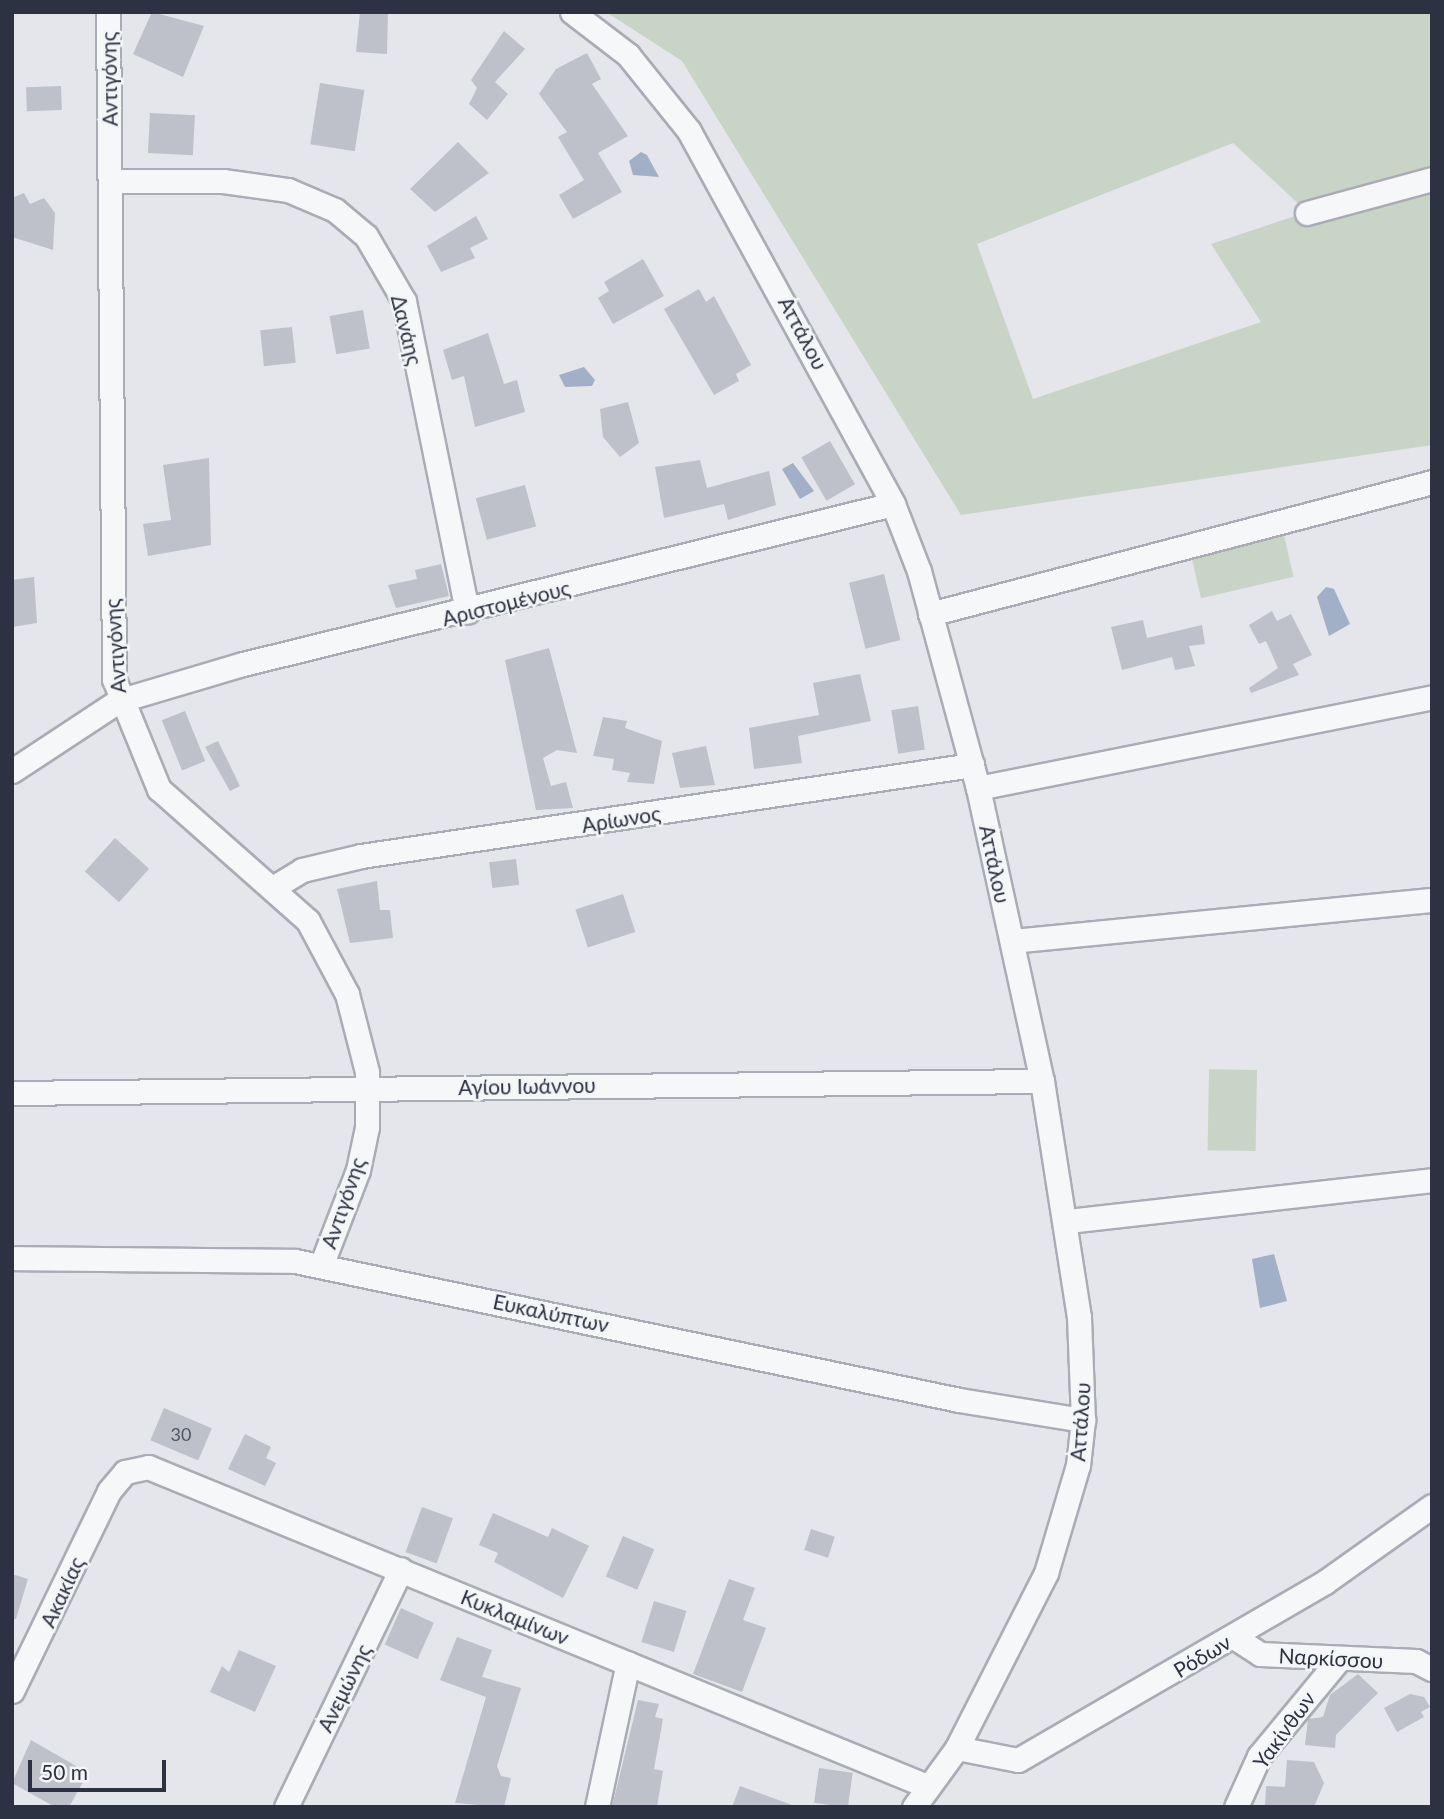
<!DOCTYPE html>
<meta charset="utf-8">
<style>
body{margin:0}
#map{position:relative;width:1444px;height:1819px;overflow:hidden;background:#e4e6eb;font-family:Lato,sans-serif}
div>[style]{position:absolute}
.green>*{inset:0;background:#c8d4c6;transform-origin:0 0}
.water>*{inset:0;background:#a2b0c7}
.building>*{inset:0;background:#bec1ca;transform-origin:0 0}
.roads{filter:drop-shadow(2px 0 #a9acb5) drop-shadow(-2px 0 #a9acb5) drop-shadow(0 2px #a9acb5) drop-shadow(0 -2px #a9acb5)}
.minor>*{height:23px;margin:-11.5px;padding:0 11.5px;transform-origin:11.5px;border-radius:11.5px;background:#f6f7f9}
span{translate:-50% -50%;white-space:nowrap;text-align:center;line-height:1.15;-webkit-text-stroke:5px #f4f5f8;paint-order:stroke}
.number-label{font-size:18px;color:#515664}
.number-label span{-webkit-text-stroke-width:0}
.street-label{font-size:21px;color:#2d3242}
.frame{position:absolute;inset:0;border:14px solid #2d3242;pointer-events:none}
.scale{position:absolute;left:28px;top:1760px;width:138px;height:32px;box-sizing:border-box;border:4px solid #2d3242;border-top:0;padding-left:9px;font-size:21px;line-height:24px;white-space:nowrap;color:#2d3242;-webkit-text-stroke:5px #f4f5f8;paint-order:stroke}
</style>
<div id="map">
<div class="green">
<i style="clip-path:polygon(606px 12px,1432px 12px,1432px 175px,1303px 208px,1233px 143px,977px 244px,1033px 399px,1261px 322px,1211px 244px,1298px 215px,1432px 184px,1432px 445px,961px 515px,682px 61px)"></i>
<i style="left:1283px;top:531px;width:47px;height:95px;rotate:77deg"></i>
<i style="left:1257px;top:1070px;width:81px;height:48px;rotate:91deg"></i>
</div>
<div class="water">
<i style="clip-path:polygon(641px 152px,647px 155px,659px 177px,633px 175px,629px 161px)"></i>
<i style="clip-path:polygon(584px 367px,595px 380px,592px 386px,565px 387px,559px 375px)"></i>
<i style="clip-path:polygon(793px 463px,814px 491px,800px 499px,782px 469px)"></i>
<i style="clip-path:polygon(1326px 587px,1334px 589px,1350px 624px,1329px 636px,1317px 597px)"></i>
<i style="clip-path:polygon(1274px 1254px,1287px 1301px,1260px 1308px,1252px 1259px)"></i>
</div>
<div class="building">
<i style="clip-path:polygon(152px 12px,204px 26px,183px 77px,133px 54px)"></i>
<i style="clip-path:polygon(360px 12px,388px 12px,387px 54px,356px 52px)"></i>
<i style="clip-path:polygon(504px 31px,525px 49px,495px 82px,508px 94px,487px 120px,469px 104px,477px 88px,471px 80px)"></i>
<i style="clip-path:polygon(587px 53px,601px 79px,592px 84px,628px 136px,598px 153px,622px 192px,573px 219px,559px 195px,584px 180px,558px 137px,567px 132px,539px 94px,556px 69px)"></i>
<i style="left:320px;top:83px;width:45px;height:62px;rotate:9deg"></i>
<i style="left:61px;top:86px;width:24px;height:35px;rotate:88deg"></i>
<i style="left:150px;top:113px;width:45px;height:40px;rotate:3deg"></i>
<i style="clip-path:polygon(458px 142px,489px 173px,435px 212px,410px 189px)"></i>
<i style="clip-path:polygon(24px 193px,30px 204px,44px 198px,55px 213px,53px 250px,12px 237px,12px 198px)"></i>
<i style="clip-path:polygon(476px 216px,488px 239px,470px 248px,475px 258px,441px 272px,427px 246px)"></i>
<i style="clip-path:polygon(643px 259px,664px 296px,613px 324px,598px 298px,609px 291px,604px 282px)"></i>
<i style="clip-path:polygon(699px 289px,706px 302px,714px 296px,751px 365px,736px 374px,739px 381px,714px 395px,664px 309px)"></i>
<i style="left:363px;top:310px;width:39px;height:34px;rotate:80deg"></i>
<i style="left:292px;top:327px;width:36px;height:32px;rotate:84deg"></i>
<i style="clip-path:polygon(488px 333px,504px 384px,517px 380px,525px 412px,475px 427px,464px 376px,452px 380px,443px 350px)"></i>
<i style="clip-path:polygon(628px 402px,639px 443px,620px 457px,603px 437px,600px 409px)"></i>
<i style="left:830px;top:441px;width:50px;height:33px;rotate:60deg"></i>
<i style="clip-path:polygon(209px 458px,211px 545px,148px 556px,143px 524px,171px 520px,163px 465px)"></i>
<i style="clip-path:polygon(700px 460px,707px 488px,769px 471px,776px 505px,728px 520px,724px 504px,664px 518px,655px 467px)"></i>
<i style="left:525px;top:485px;width:43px;height:51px;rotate:75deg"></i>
<i style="clip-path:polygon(441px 564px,449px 596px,396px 608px,388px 585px,417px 579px,415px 570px)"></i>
<i style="left:884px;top:574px;width:68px;height:36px;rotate:76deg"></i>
<i style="clip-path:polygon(34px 577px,37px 623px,12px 627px,12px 580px)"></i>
<i style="clip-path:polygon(1272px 611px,1277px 621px,1291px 614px,1312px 655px,1293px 664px,1299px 675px,1251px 693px,1249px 688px,1278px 668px,1266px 641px,1259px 644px,1249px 625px)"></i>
<i style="clip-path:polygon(1143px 620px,1147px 638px,1202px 625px,1205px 644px,1189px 646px,1195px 666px,1175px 670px,1172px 657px,1122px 670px,1111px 627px)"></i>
<i style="clip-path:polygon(549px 648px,577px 753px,557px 750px,543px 758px,551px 786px,566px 782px,573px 808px,536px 810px,505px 660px)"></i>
<i style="clip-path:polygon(860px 674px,871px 721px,798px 736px,802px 763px,754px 769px,749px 728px,819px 715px,813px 683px)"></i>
<i style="left:918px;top:706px;width:44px;height:27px;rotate:81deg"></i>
<i style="left:185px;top:711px;width:54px;height:25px;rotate:68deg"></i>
<i style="clip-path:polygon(603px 717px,627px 721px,625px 728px,662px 741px,654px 784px,627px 782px,630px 773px,612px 770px,614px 759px,593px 756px)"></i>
<i style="clip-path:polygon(218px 741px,240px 786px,230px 791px,205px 747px)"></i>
<i style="clip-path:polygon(706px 746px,715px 785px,680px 788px,672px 753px)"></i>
<i style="left:115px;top:838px;width:46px;height:45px;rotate:42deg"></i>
<i style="left:516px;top:859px;width:26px;height:27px;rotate:83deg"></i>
<i style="clip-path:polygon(377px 881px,380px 910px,390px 910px,393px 938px,350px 943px,337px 889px)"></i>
<i style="left:623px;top:894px;width:40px;height:50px;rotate:72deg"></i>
<i style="left:164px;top:1408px;width:52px;height:35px;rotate:23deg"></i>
<i style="clip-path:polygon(245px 1434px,271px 1447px,266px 1458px,276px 1463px,265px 1486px,228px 1469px)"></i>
<i style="left:422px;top:1507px;width:33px;height:48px;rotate:20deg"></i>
<i style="clip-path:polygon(493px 1513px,548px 1537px,552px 1528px,589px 1546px,563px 1598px,494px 1562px,498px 1553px,479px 1545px)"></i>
<i style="left:811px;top:1529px;width:25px;height:22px;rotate:18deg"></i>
<i style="left:623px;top:1536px;width:34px;height:44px;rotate:23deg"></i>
<i style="clip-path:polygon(12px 1574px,28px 1579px,16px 1619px,12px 1619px)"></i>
<i style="clip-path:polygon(729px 1579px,755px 1588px,743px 1620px,766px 1628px,742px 1692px,693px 1674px)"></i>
<i style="left:654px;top:1601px;width:34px;height:43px;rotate:17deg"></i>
<i style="left:401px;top:1608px;width:36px;height:40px;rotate:24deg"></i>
<i style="clip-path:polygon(457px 1637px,492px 1650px,482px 1677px,521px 1688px,497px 1766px,501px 1776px,511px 1778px,504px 1807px,455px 1803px,486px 1697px,440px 1680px)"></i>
<i style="clip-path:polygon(239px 1650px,276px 1666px,255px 1712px,210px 1692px,222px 1666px,229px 1672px)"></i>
<i style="clip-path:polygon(1358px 1674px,1378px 1693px,1336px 1735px,1335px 1748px,1305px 1745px,1308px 1719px,1323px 1717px,1330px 1695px)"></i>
<i style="clip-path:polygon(1410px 1694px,1424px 1697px,1430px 1707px,1421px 1712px,1424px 1717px,1397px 1732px,1384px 1708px)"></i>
<i style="clip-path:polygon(638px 1700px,659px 1704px,655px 1717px,663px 1719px,654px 1769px,663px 1771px,657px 1807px,612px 1807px)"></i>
<i style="clip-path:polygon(31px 1740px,88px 1773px,69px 1807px,55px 1807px,12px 1783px)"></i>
<i style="clip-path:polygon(1287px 1760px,1314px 1762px,1324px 1783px,1314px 1807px,1265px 1807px,1266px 1786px,1285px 1787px)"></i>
<i style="left:819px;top:1768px;width:34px;height:35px;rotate:8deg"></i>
<i style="clip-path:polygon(740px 1786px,792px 1805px,791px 1807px,732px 1807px)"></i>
</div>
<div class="roads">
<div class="minor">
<i style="left:108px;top:12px;width:667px;rotate:89.48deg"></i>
<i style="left:114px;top:679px;width:119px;rotate:67.8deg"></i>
<i style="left:159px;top:789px;width:199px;rotate:41.5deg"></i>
<i style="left:308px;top:921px;width:83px;rotate:61.9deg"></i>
<i style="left:347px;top:994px;width:81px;rotate:75.6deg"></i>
<i style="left:367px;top:1072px;width:55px;rotate:90deg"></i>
<i style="left:367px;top:1127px;width:44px;rotate:101.8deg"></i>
<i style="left:358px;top:1170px;width:103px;rotate:111.1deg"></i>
<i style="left:572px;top:12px;width:71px;rotate:37.5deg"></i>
<i style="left:628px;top:55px;width:97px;rotate:51.2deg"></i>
<i style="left:689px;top:131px;width:425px;rotate:61.3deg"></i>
<i style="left:893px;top:504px;width:72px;rotate:68.8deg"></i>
<i style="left:919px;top:571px;width:225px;rotate:74.8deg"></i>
<i style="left:978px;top:788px;width:300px;rotate:77.7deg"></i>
<i style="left:1042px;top:1081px;width:239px;rotate:81.1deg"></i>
<i style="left:1079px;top:1317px;width:103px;rotate:87.8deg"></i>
<i style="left:1083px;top:1420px;width:45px;rotate:96.3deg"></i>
<i style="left:1078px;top:1465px;width:113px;rotate:106.5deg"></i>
<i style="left:1046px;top:1573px;width:196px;rotate:117deg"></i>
<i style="left:957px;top:1748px;width:73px;rotate:126.1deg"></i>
<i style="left:111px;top:181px;width:112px"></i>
<i style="left:223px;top:181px;width:66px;rotate:7.9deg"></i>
<i style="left:288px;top:190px;width:51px;rotate:23.1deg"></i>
<i style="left:335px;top:210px;width:40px;rotate:40deg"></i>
<i style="left:366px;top:236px;width:75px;rotate:59.7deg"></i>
<i style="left:404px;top:301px;width:317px;rotate:78.5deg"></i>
<i style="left:1307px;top:213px;width:130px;rotate:-15.2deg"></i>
<i style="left:930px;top:614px;width:519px;rotate:-14.73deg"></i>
<i style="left:12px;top:771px;width:127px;rotate:-33.4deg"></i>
<i style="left:118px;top:701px;width:130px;rotate:-16.5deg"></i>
<i style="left:243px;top:664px;width:669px;rotate:-13.83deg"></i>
<i style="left:978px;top:788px;width:463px;rotate:-11.3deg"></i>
<i style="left:274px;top:887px;width:33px;rotate:-31deg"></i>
<i style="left:302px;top:870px;width:61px;rotate:-13.3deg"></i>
<i style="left:361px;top:856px;width:618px;rotate:-8.47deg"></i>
<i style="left:1012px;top:941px;width:422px;rotate:-5.6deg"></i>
<i style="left:12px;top:1093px;width:1030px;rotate:-0.67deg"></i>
<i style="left:1068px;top:1221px;width:366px;rotate:-6.4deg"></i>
<i style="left:12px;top:1258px;width:283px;rotate:0.6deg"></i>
<i style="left:295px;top:1261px;width:678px;rotate:11.82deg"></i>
<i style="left:959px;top:1400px;width:126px;rotate:9.2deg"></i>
<i style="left:1234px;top:1637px;width:31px;rotate:33deg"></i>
<i style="left:1260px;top:1654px;width:156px;rotate:2.6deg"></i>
<i style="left:1416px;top:1661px;width:18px;rotate:27deg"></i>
<i style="left:12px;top:1691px;width:222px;rotate:-64.1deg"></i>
<i style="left:109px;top:1491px;width:25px;rotate:-50deg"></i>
<i style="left:125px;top:1472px;width:24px;rotate:-12deg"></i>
<i style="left:148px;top:1467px;width:842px;rotate:22.27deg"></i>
<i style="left:957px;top:1748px;width:62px;rotate:11.1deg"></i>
<i style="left:1018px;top:1760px;width:355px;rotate:-30.1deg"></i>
<i style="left:1325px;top:1582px;width:131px;rotate:-35.4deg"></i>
<i style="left:286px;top:1807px;width:264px;rotate:-64.2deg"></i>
<i style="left:597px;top:1807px;width:147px;rotate:-77.9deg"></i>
<i style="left:1236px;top:1807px;width:56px;rotate:-65.7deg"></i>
<i style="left:1259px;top:1756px;width:127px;rotate:-50.4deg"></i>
</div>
</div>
<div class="number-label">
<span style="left:181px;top:1434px">30</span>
</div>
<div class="street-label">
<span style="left:109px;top:79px;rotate:-91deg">Αντιγόνης</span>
<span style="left:407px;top:330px;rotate:76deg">Δανάης</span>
<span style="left:803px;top:333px;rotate:62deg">Αττάλου</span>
<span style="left:506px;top:603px;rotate:-14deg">Αριστομένους</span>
<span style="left:115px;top:646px;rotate:-94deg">Αντιγόνης</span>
<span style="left:621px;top:819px;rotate:-9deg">Αρίωνος</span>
<span style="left:995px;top:864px;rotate:78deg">Αττάλου</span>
<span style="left:527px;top:1086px;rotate:-1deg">Αγίου Ιωάννου</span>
<span style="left:343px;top:1203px;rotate:-71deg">Αντιγόνης</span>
<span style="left:551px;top:1313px;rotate:12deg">Ευκαλύπτων</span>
<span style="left:1080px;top:1422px;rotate:-86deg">Αττάλου</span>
<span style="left:62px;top:1592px;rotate:-65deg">Ακακίας</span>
<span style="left:515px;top:1617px;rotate:22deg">Κυκλαμίνων</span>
<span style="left:1202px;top:1656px;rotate:-31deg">Ρόδων</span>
<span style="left:1331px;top:1658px;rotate:3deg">Ναρκίσσου</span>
<span style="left:344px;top:1688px;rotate:-64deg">Ανεμώνης</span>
<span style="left:1284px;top:1730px;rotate:-54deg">Υακίνθων</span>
</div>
<div class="frame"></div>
<div class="scale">50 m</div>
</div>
